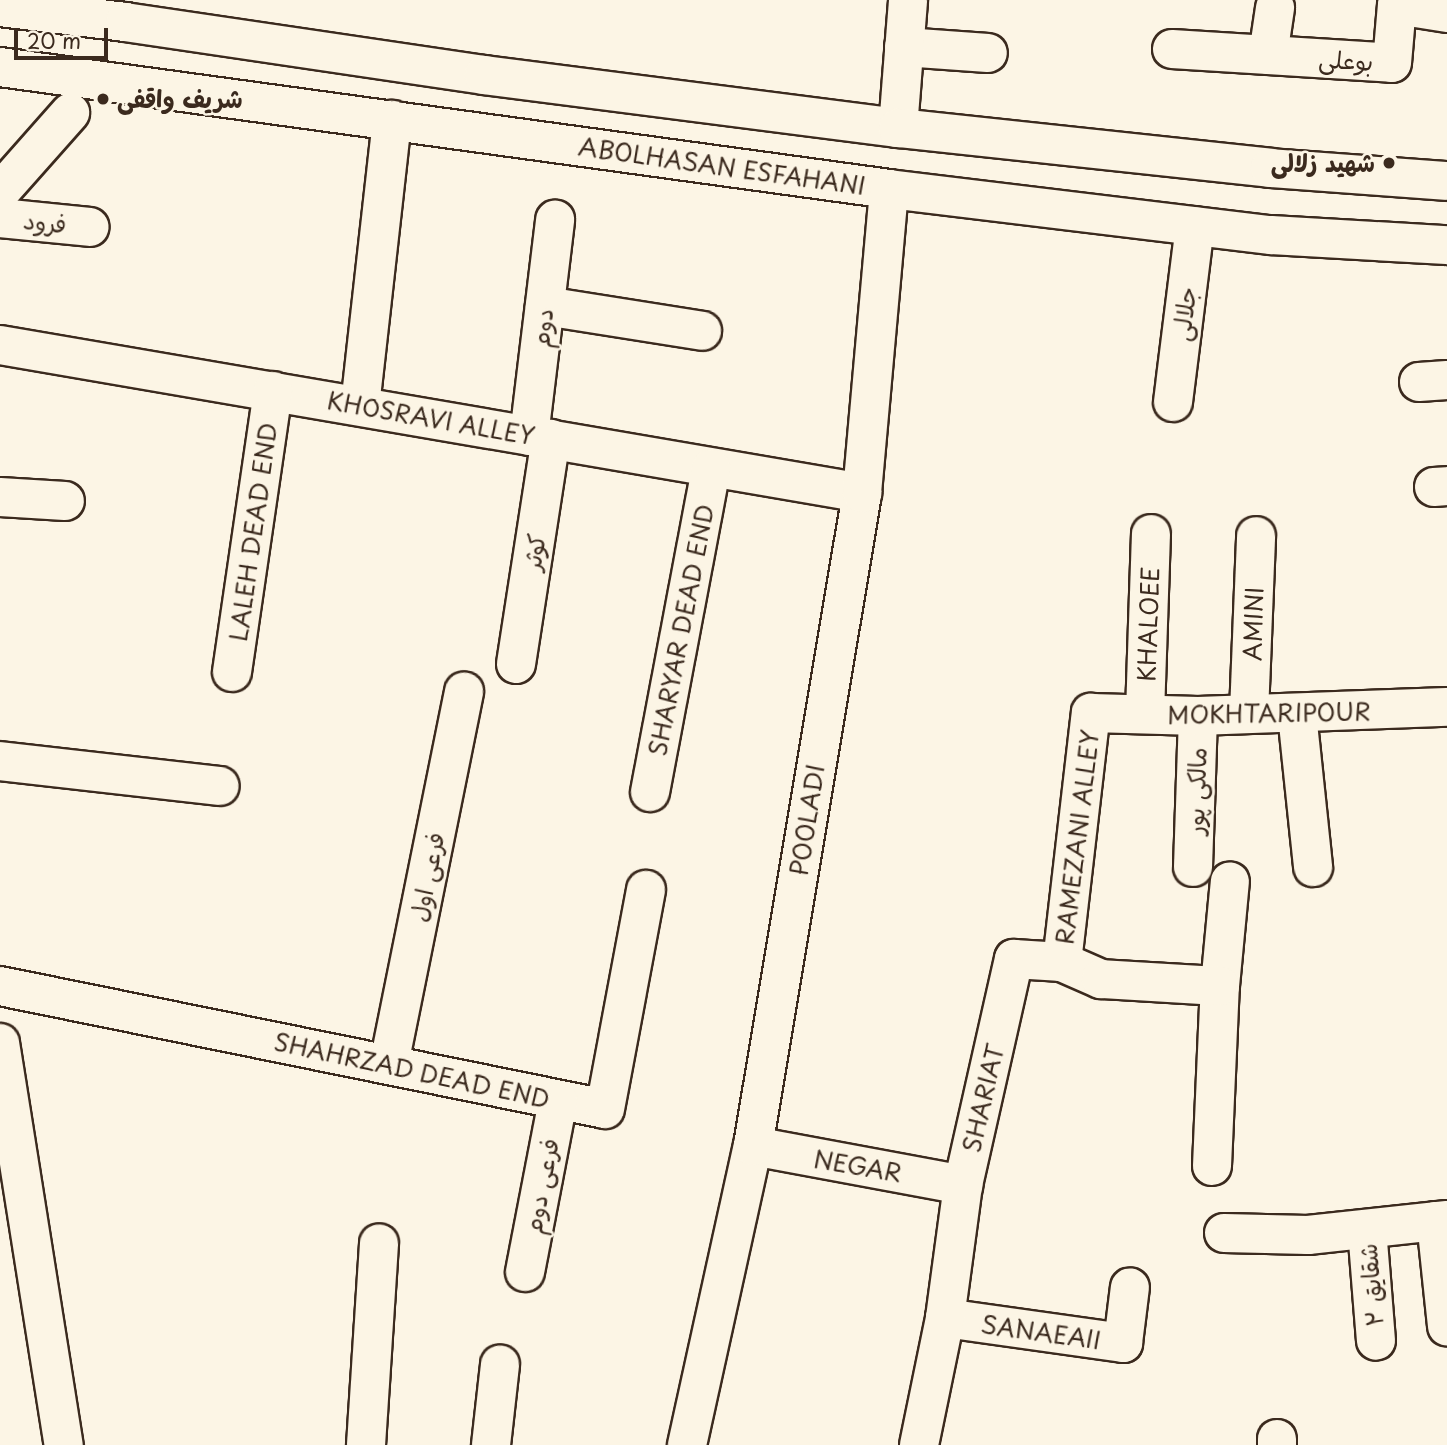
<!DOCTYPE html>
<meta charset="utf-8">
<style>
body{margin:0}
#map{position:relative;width:1447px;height:1445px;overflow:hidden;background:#fcf5e5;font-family:"Playpen Sans","Playpen Sans Arabic",sans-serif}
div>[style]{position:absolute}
.roads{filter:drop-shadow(2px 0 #3b2a1e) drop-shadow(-2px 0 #3b2a1e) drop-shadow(0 2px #3b2a1e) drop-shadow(0 -2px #3b2a1e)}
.minor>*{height:38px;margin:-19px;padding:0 19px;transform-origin:19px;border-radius:19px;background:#fcf5e5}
.major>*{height:38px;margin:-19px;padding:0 19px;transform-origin:19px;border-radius:19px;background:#fcf5e5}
.dots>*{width:19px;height:19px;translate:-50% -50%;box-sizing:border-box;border:4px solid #fcf5e5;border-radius:50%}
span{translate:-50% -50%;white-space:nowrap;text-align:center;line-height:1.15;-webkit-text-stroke:5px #fcf5e5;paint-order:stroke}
.street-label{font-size:24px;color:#3b2a1e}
.poi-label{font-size:24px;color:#3b2a1e;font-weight:700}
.left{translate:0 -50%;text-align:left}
.right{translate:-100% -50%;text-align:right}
.scale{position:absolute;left:14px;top:28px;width:94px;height:32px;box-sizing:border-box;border:4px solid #3b2a1e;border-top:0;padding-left:9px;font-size:21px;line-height:24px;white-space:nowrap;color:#3b2a1e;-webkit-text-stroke:5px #fcf5e5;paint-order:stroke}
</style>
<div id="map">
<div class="roads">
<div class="minor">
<i style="left:904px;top:47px;width:84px;rotate:4.1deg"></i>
<i style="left:1172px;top:49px;width:220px;rotate:3.6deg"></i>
<i style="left:1392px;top:63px;width:58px;rotate:-85.1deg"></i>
<i style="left:1397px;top:5px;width:51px;rotate:9.1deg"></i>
<i style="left:1268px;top:55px;width:48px;rotate:-81.5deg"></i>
<i style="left:898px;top:128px;width:128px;rotate:-85.5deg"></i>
<i style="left:0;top:192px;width:106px;rotate:-48.5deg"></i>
<i style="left:0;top:218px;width:90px;rotate:5.7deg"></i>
<i style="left:545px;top:306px;width:159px;rotate:9deg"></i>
<i style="left:0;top:345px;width:875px;rotate:9.74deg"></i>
<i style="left:1419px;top:382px;width:28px;rotate:-4deg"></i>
<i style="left:1173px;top:402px;width:177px;rotate:-82.9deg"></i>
<i style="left:360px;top:406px;width:288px;rotate:-83.6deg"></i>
<i style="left:529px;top:436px;width:218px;rotate:-83.1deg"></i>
<i style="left:1434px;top:487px;width:13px;rotate:-4deg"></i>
<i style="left:0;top:497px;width:65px;rotate:3.5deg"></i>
<i style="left:516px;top:664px;width:228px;rotate:-81.2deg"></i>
<i style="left:232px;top:672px;width:284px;rotate:-81.7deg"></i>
<i style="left:1249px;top:713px;width:177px;rotate:-87.7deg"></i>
<i style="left:1145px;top:714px;width:180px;rotate:-88.1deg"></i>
<i style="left:1297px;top:714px;width:154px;rotate:84deg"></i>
<i style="left:0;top:761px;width:221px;rotate:6.5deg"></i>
<i style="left:650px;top:792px;width:329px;rotate:-79.3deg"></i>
<i style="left:1193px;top:867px;width:151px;rotate:-88.1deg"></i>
<i style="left:1062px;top:962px;width:251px;rotate:-83.4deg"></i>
<i style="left:1091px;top:713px;width:107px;rotate:1.6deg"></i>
<i style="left:1198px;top:716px;width:249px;rotate:-2.1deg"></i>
<i style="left:0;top:986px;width:617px;rotate:11.49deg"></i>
<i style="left:605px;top:1109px;width:223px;rotate:-79.4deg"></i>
<i style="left:389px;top:1064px;width:380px;rotate:-78.6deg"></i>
<i style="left:753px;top:1146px;width:214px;rotate:10.5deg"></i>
<i style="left:1212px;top:1166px;width:180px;rotate:-87.5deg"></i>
<i style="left:1220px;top:986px;width:105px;rotate:-84.6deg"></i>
<i style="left:1436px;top:1221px;width:106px;rotate:84deg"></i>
<i style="left:1367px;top:1229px;width:112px;rotate:85.4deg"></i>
<i style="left:1224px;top:1233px;width:84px;rotate:1.4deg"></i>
<i style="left:1308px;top:1235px;width:140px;rotate:-6.2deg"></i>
<i style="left:525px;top:1272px;width:175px;rotate:-79.1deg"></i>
<i style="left:945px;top:1318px;width:180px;rotate:8deg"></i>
<i style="left:1123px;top:1343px;width:56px;rotate:-82.9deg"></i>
<i style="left:366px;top:1445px;width:202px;rotate:-86.3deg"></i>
<i style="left:491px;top:1445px;width:81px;rotate:-83.6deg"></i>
<i style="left:687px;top:1445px;width:306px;rotate:-77.6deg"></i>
<i style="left:753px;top:1146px;width:662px;rotate:-80.52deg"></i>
<i style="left:862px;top:493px;width:305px;rotate:-84.9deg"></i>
<i style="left:919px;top:1445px;width:130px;rotate:-78.4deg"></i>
<i style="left:945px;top:1318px;width:134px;rotate:-82.3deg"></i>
<i style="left:963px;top:1185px;width:232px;rotate:-77.3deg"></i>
<i style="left:1014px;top:959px;width:48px;rotate:3.6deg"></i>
<i style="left:1062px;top:962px;width:43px;rotate:23.6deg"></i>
<i style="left:1101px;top:979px;width:119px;rotate:3.4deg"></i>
<i style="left:1277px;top:1445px;width:6px;rotate:-90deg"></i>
</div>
<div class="major">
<i style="left:0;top:7px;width:126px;rotate:6.8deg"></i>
<i style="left:125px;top:22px;width:363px;rotate:8.4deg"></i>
<i style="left:484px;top:75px;width:417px;rotate:7.3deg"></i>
<i style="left:898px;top:128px;width:374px;rotate:6.1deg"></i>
<i style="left:1270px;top:168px;width:177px;rotate:4.2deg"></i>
<i style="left:0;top:67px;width:897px;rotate:7.81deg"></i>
<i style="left:889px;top:189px;width:385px;rotate:6.9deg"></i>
<i style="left:1271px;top:235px;width:176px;rotate:3.3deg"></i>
<i style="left:0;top:1043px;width:407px;rotate:81deg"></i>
</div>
</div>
<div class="dots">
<i style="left:103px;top:99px;background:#3b2a1e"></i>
<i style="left:1389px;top:163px;background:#3b2a1e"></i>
</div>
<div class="street-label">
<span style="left:1346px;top:60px;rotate:4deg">بوعلی</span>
<span style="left:722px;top:166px;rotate:8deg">ABOLHASAN ESFAHANI</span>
<span style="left:45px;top:222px;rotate:6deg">فرود</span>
<span style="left:1184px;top:314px;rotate:-83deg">جلالی</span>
<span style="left:542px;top:328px;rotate:-83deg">دوم</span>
<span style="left:431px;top:418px;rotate:10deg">KHOSRAVI ALLEY</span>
<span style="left:253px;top:532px;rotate:-82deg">LALEH DEAD END</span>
<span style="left:534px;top:552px;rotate:-81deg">کوثر</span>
<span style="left:1148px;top:624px;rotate:-88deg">KHALOEE</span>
<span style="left:1253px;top:624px;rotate:-88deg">AMINI</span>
<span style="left:681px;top:630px;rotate:-79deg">SHARYAR DEAD END</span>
<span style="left:1269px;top:713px;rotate:-1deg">MOKHTARIPOUR</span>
<span style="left:1196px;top:791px;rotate:-88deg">مالکی پور</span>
<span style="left:807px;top:820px;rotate:-81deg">POOLADI</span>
<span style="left:1077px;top:837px;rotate:-83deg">RAMEZANI ALLEY</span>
<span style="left:427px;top:877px;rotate:-79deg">فرعی اول</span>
<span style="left:412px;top:1070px;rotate:12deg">SHAHRZAD DEAD END</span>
<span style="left:983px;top:1098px;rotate:-77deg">SHARIAT</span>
<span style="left:858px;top:1166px;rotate:10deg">NEGAR</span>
<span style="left:541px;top:1186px;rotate:-79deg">فرعی دوم</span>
<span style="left:1371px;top:1285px;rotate:-95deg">شقایق ۲</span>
<span style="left:1041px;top:1332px;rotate:8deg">SANAEAII</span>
</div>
<div class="poi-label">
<span class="left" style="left:117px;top:99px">شریف واقفی</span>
<span class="right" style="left:1375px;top:163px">شهید زلالی</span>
</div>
<div class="scale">20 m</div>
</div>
